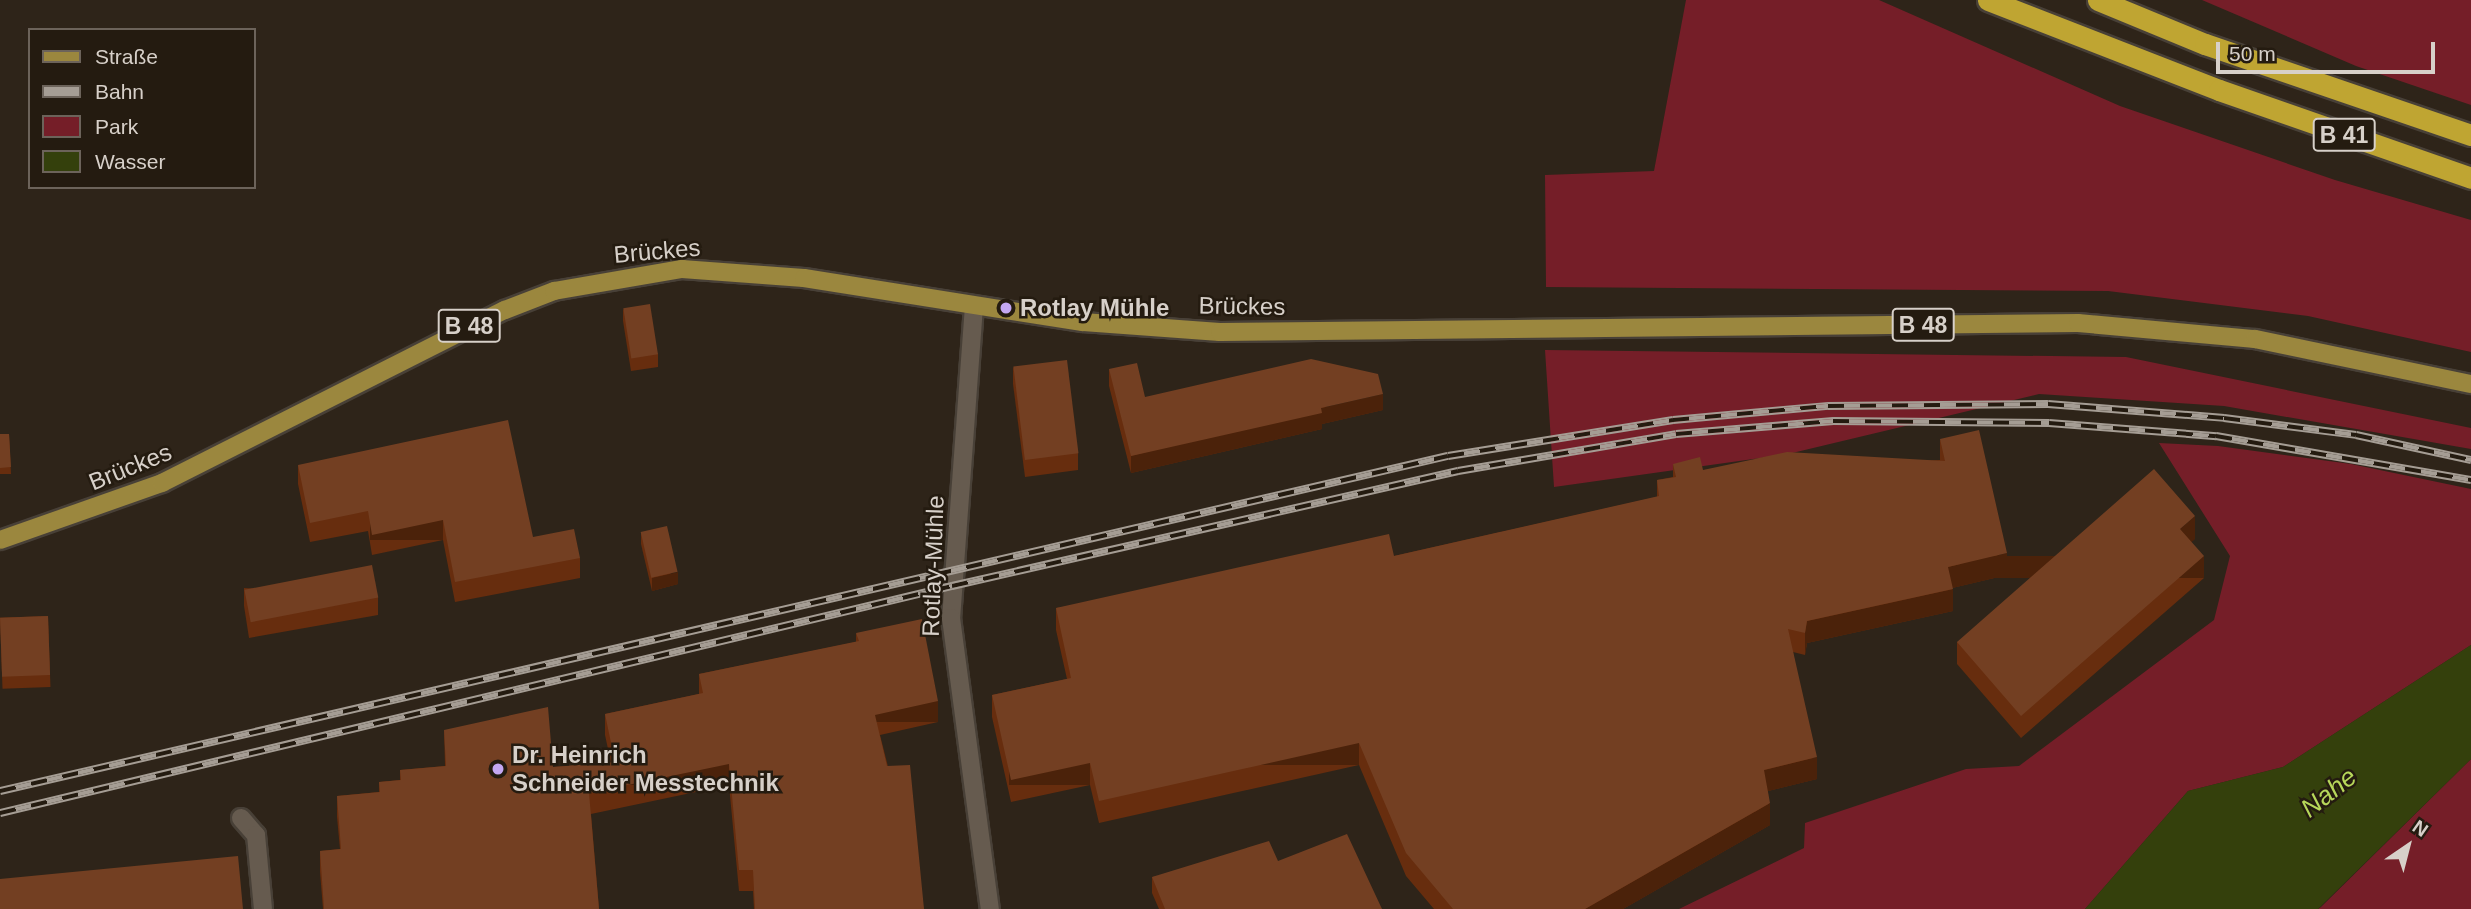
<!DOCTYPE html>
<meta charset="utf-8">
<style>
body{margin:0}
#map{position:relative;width:2471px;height:909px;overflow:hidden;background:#2e2419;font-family:Helvetica,sans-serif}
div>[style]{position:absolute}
.green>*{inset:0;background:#751e28}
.water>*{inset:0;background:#34400c}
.roads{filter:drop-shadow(2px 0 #484037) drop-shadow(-2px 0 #484037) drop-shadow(0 2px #484037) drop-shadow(0 -2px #484037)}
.street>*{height:18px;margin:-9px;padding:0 9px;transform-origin:9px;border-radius:9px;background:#665b4f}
.primary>*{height:18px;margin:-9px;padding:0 9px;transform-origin:9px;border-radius:9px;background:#9b873e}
.highway>*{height:21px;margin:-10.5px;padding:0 10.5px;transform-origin:10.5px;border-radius:10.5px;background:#bfa532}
.rail>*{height:8px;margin-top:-4px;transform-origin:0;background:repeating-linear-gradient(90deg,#241b10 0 16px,#a59d94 0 32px);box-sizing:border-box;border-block:2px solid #a59d94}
.wall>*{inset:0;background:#672d0e;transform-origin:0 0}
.shaded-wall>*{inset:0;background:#4b220a;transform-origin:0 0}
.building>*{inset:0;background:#733f22;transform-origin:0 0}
.dots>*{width:19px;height:19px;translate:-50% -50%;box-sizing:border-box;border:4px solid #241b10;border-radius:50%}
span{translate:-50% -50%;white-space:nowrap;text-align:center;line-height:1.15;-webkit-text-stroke:5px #241b10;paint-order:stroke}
.shield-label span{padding:2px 5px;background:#241b10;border:2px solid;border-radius:5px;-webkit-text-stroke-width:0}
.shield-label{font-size:23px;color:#d7d0c9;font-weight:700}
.street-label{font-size:24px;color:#d7d0c9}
.poi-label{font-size:24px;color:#d7d0c9;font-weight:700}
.left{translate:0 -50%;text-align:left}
.water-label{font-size:26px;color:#b7d75a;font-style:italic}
.legend{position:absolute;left:28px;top:28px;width:228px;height:161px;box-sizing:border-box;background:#241b10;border:2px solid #6c635a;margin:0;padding:9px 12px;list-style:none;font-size:21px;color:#d7d0c9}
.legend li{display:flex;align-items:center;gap:14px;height:35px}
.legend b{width:35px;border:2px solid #6c635a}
.north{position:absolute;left:2373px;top:811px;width:70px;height:70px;-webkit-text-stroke:5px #241b10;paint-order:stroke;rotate:35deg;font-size:19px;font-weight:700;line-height:28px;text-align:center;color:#d7d0c9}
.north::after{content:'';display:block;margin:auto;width:24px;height:32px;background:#d7d0c9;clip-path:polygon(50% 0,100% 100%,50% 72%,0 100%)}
.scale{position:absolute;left:2216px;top:42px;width:219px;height:32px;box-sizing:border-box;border:4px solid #d7d0c9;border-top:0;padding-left:9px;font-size:21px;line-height:24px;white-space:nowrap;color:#d7d0c9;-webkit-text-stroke:5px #241b10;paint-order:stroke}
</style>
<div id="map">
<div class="green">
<i style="clip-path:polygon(1686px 0,1879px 0,2120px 106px,2335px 180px,2471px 220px,2471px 352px,2308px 316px,2108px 291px,1546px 287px,1545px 175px,1654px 171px)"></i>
<i style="clip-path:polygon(2202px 0,2471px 0,2471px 105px,2356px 66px)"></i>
<i style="clip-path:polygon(1545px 350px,2126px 357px,2471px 428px,2471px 449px,2224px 406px,2039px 394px,1788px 454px,1554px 487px)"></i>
<i style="clip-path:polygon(2159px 443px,2218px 446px,2351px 464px,2471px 489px,2471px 645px,2283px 767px,2188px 791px,2085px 909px,1679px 909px,1804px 848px,1805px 823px,1966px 769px,2019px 766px,2214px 620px,2230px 556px)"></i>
<i style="clip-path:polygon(2471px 759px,2471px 909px,2318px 909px,2321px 907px)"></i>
</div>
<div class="water">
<i style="clip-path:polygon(2471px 645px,2471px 759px,2318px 909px,2085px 909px,2188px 791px,2283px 767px)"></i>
</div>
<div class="roads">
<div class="street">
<i style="left:974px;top:306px;width:313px;rotate:94.2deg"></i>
<i style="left:951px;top:618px;width:294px;rotate:82.4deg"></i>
<i style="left:241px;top:818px;width:23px;rotate:49deg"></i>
<i style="left:256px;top:835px;width:74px;rotate:84.6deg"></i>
</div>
<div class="primary">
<i style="left:0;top:540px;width:172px;rotate:-19.4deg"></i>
<i style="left:162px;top:483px;width:384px;rotate:-26.8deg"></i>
<i style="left:505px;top:310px;width:53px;rotate:-21.2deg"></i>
<i style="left:554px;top:291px;width:130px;rotate:-9.8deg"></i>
<i style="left:682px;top:269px;width:122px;rotate:4.2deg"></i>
<i style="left:804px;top:278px;width:282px;rotate:9deg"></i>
<i style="left:1083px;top:322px;width:137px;rotate:4.2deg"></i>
<i style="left:1220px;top:332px;width:858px;rotate:-0.6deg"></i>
<i style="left:2078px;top:323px;width:178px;rotate:5.2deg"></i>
<i style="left:2255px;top:339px;width:221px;rotate:11.8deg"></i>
</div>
<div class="highway">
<i style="left:1988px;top:0;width:248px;rotate:21.3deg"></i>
<i style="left:2219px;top:90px;width:267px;rotate:19.2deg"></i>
<i style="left:2098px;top:0;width:116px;rotate:22.4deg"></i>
<i style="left:2205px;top:44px;width:281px;rotate:18.9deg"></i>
</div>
</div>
<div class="rail">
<i style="left:0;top:791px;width:1486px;rotate:-13.03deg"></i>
<i style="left:1448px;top:456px;width:228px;rotate:-9.1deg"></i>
<i style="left:1673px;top:420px;width:156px;rotate:-5.2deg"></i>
<i style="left:1828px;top:406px;width:220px;rotate:-0.5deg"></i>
<i style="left:2048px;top:404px;width:177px;rotate:4.5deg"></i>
<i style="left:2224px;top:418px;width:133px;rotate:7.3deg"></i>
<i style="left:2356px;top:435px;width:118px;rotate:12.3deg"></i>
<i style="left:0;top:813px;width:979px;rotate:-13.41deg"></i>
<i style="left:952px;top:586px;width:519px;rotate:-12.8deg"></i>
<i style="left:1458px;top:471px;width:221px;rotate:-9.6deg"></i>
<i style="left:1676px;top:434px;width:158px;rotate:-4.7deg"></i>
<i style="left:1833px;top:421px;width:216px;rotate:0.5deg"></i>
<i style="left:2049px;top:423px;width:168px;rotate:4.5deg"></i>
<i style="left:2216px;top:436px;width:259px;rotate:9.8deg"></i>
</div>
<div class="wall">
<i style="clip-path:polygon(623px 309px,658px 354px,658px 367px,631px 371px,623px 321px)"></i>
<i style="clip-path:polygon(1013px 367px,1078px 453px,1078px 470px,1025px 477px,1013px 384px)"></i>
<i style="clip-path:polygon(1109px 369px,1145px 397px,1383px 410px,1322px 424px,1322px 429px,1131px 473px,1109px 386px)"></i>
<i style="clip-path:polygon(0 434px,9px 434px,11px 474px,0 474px)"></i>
<i style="clip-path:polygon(1940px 439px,2007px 575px,1952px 588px,1953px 611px,1807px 643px,1805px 655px,1793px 652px,1817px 779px,1768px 791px,1770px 825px,1623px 909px,1434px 909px,1406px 876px,1359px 765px,1099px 823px,1090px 785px,1011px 802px,992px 717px,992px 695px,1067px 679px,1056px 630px,1056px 608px,1394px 556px,1657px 497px,1657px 480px,1673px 477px,1673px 464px,1703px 470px,1940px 460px)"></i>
<i style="clip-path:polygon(298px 465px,533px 537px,580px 558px,580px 578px,455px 602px,443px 540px,372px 555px,368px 531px,310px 542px,298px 484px)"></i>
<i style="clip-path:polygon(641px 532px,678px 584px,652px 591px,641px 544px)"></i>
<i style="clip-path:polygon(2195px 539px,2191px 542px,2204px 578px,2021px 738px,1957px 664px,1957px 642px)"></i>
<i style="clip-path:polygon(244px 588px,378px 597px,378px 615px,249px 638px,244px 606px)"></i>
<i style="left:48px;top:616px;width:71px;height:48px;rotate:88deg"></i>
<i style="clip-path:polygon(856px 633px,938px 722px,880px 735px,924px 909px,754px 909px,753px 891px,739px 891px,729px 785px,591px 814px,599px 909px,323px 909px,320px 872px,320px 851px,340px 849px,337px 817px,337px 796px,379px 792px,379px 782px,400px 780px,400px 770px,445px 766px,444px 730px,553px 767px,611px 763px,605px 735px,605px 714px,699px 694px,699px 674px,856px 642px)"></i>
<i style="clip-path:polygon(1278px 861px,1382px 909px,1159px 909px,1152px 893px,1152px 877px)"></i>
</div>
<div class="shaded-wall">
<i style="clip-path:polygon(1383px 394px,1383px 410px,1322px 424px,1322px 429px,1131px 473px,1131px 456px,1321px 408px)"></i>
<i style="clip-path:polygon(2195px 516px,2195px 539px,2180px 552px,2180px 529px)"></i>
<i style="left:443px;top:520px;width:20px;height:73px;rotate:90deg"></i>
<i style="clip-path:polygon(2007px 553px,2007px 575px,1948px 589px,1948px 567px)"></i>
<i style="left:2204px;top:556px;width:22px;height:243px;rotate:90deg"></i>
<i style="clip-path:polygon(678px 572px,678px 584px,652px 591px,652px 578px)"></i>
<i style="clip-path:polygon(1953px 589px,1953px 611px,1807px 643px,1805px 655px,1805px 633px,1807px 621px)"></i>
<i style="left:938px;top:701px;width:21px;height:65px;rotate:90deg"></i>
<i style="left:1359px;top:743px;width:22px;height:266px;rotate:90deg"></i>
<i style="clip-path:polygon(1817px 757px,1817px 779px,1764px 792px,1764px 770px)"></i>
<i style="left:1090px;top:763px;width:22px;height:81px;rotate:90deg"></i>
<i style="left:729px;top:764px;width:21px;height:143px;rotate:90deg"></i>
<i style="clip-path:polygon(1770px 803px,1770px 825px,1623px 909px,1585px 909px)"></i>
</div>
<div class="building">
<i style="left:650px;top:304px;width:51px;height:27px;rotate:81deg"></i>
<i style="clip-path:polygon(1311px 359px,1378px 374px,1383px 394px,1321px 408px,1322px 413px,1131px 456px,1109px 369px,1137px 363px,1145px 397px)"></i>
<i style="left:1067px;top:360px;width:94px;height:54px;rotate:83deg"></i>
<i style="clip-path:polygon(508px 420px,533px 537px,574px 529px,580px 558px,455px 582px,443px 520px,372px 535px,368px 511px,310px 523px,298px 465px)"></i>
<i style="clip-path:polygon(1979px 430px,2007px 553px,1948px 567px,1953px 589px,1807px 621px,1805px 633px,1788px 629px,1817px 757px,1764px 770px,1770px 803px,1585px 909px,1453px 909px,1406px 853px,1359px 743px,1099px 801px,1090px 763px,1011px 780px,992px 695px,1071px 678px,1056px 608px,1389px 534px,1394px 556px,1659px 496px,1657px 480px,1676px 477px,1673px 464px,1700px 457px,1703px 470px,1787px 452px,1945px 461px,1940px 439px)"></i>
<i style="clip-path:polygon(0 434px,9px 434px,11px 467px,0 468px)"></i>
<i style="clip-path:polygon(2154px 469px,2195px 516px,2180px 529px,2204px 556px,2021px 716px,1957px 642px)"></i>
<i style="left:667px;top:526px;width:47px;height:27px;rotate:77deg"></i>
<i style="left:372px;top:565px;width:33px;height:130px;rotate:79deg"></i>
<i style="left:48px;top:616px;width:59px;height:48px;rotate:88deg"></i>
<i style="clip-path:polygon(922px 619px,938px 701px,875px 715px,887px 766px,910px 765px,924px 909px,755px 909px,753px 870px,739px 870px,729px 764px,589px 793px,599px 909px,324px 909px,320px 851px,341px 849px,337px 796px,380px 792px,379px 782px,401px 780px,400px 770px,446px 766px,444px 730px,548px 707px,553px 767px,615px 762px,605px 714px,703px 693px,699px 674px,859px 641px,856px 633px)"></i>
<i style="clip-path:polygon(1347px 834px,1382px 909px,1165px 909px,1152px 877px,1269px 841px,1278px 861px)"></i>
<i style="clip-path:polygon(238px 856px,243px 909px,0 909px,0 879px)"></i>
</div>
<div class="dots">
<i style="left:1006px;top:308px;background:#c4a7f1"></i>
<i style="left:498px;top:769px;background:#c4a7f1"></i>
</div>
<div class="shield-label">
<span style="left:2344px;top:135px">B 41</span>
<span style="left:1923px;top:325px">B 48</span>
<span style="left:469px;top:326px">B 48</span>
</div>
<div class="street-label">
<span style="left:657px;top:251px;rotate:-5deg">Brückes</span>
<span style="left:1242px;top:306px;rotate:1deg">Brückes</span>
<span style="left:130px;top:467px;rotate:-22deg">Brückes</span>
<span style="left:933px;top:566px;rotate:-88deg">Rotlay-Mühle</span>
</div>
<div class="poi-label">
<span class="left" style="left:1020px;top:308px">Rotlay Mühle</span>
<span class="left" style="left:512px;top:769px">Dr. Heinrich<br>Schneider Messtechnik</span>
</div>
<div class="water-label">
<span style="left:2329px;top:793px;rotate:-38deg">Nahe</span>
</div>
<ul class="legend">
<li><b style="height:9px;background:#9b873e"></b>Straße</li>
<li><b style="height:9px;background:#a59d94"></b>Bahn</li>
<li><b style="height:19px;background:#751e28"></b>Park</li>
<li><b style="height:19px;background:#34400c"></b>Wasser</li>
</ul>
<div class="north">N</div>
<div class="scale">50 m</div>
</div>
